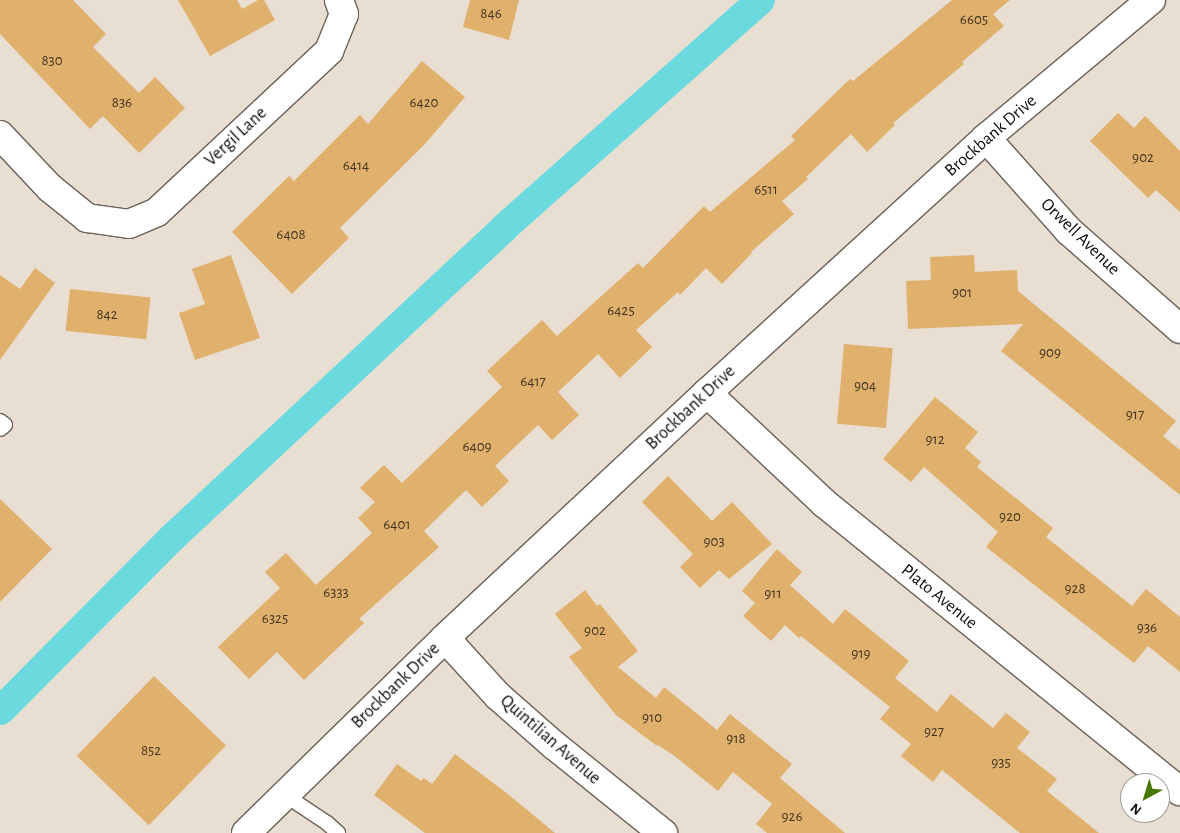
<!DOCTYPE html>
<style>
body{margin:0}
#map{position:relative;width:1180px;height:833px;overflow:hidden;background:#e8ded1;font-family:"Alegreya Sans",sans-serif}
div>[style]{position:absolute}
.canal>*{height:29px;margin:-14.5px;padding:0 14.5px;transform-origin:14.5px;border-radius:14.5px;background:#6adade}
.building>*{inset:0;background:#e0b06d;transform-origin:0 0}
.roads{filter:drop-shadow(1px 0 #6b6257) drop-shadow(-1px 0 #6b6257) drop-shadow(0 1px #6b6257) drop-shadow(0 -1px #6b6257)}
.service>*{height:14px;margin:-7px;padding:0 7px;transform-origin:7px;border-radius:7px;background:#fff}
.minor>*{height:28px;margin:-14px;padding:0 14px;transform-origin:14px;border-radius:14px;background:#fff}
span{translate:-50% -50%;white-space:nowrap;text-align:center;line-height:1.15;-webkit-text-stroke:4px #fff;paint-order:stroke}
.number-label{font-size:15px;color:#443622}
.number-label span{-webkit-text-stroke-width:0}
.street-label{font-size:18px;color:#100d09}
.north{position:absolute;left:1120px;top:773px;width:50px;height:50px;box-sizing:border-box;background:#fff;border:1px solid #9f9e9d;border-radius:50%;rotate:219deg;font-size:14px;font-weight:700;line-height:20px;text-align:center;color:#100d09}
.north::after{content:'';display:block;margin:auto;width:18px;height:22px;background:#457700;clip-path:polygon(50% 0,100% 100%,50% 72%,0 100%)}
</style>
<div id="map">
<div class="canal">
<i style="left:0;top:710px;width:244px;rotate:-45.2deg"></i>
<i style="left:172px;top:537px;width:454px;rotate:-43deg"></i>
<i style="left:504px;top:227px;width:342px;rotate:-41.6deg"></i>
</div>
<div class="building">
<i style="clip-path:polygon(0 0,73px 0,106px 34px,93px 47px,139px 93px,155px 77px,185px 108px,139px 153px,103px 116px,90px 129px,0 34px)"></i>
<i style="clip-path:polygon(178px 0,237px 0,242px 9px,258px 0,264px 0,275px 20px,210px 56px)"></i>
<i style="clip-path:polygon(470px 0,519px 0,509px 40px,463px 27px)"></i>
<i style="clip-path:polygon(952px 0,1010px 0,993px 14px,1004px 26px,962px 62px,964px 64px,893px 123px,895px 125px,867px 152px,851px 134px,806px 177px,808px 179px,782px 201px,794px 214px,751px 252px,752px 253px,722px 284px,706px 268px,680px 295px,678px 292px,636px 330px,652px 347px,620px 378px,598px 354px,558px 392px,579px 415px,552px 440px,538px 425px,495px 466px,509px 481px,482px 507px,466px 490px,424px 531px,439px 547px,359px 619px,364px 623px,304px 680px,277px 652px,249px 679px,218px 647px,280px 588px,265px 572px,286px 553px,316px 585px,372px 533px,358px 518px,375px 502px,360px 488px,384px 465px,402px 483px,502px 387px,487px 371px,542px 320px,557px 336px,638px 263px,643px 268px,704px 206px,710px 212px,795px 140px,791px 136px,850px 79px,853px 81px)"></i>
<i style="clip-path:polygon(422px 61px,465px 97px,425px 144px,340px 228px,349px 238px,292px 294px,232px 232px,289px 176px,294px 181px,360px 115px,368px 124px)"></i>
<i style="clip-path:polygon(1118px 113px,1134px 128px,1145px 116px,1180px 151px,1180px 212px,1156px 190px,1148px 198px,1090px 141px)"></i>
<i style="clip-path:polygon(231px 255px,260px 338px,195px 360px,179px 313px,205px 304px,192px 269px)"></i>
<i style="clip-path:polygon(974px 255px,975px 272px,1017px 270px,1018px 291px,1176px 421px,1163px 436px,1180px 450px,1180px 495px,1001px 351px,1023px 324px,908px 329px,906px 281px,931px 280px,930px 257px)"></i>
<i style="clip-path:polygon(35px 268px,55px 283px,0 360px,0 275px,20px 289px)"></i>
<i style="left:70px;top:289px;width:81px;height:42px;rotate:6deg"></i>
<i style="left:844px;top:344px;width:49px;height:80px;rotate:5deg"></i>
<i style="clip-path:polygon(935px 397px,978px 432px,965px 448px,981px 462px,977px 467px,1053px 528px,1046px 537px,1132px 606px,1146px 589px,1180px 617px,1180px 672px,1148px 646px,1134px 663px,986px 547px,998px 532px,924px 467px,911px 482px,883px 459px)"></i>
<i style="clip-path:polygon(668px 476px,712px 521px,732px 502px,772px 544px,729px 579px,719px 570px,700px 588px,680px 567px,693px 554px,642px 502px)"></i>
<i style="clip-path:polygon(0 499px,52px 549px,0 602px)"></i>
<i style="clip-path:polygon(777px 549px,802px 572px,790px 585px,833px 624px,845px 609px,909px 661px,895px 678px,937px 712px,951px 694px,993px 728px,1006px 713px,1030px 732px,1017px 748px,1057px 779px,1047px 791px,1099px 833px,1020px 833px,942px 770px,933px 782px,901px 756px,911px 744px,880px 719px,890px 707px,801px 636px,799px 638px,785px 625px,771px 641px,743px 616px,755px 603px,742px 591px)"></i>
<i style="clip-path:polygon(585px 590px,597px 606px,600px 604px,638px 651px,618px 667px,656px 698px,664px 687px,717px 730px,730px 714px,792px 764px,780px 778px,845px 833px,767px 833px,756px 824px,772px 804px,733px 772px,718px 791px,676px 757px,658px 745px,657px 746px,616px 715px,569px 657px,582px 648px,555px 614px)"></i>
<i style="left:154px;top:676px;width:100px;height:111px;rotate:44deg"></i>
<i style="clip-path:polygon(455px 754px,509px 795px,555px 833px,425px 833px,374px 795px,397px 764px,421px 781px,424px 778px,432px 784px)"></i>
</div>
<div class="roads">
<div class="service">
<i style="left:0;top:421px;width:6px;rotate:39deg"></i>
<i style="left:5px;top:425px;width:6px;rotate:141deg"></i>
<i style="left:285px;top:795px;width:50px;rotate:33.7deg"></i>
<i style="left:327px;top:823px;width:15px;rotate:42deg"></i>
</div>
<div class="minor">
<i style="left:0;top:135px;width:73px;rotate:46.7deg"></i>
<i style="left:50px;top:188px;width:48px;rotate:39deg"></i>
<i style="left:87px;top:218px;width:42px;rotate:8.1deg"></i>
<i style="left:129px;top:224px;width:30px;rotate:-23deg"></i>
<i style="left:157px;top:212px;width:236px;rotate:-43.1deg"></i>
<i style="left:329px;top:51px;width:40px;rotate:-68deg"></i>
<i style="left:344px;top:14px;width:15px;rotate:-110deg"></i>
<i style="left:986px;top:138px;width:125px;rotate:48.3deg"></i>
<i style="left:1069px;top:231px;width:148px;rotate:41.4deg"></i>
<i style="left:707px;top:393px;width:161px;rotate:43.2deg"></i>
<i style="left:824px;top:503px;width:458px;rotate:39deg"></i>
<i style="left:445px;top:638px;width:79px;rotate:47.6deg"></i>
<i style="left:498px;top:696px;width:76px;rotate:41.3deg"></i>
<i style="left:555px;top:746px;width:139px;rotate:38.9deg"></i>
<i style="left:246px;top:833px;width:279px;rotate:-44.4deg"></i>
<i style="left:445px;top:638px;width:359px;rotate:-43.1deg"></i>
<i style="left:707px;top:393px;width:378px;rotate:-42.4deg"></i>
<i style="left:986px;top:138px;width:215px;rotate:-39.9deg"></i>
</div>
</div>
<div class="number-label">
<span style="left:491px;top:14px">846</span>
<span style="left:974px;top:20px">6605</span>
<span style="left:52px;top:61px">830</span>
<span style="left:122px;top:103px">836</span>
<span style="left:424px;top:103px">6420</span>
<span style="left:1143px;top:158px">902</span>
<span style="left:356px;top:166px">6414</span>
<span style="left:766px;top:190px">6511</span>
<span style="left:291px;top:235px">6408</span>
<span style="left:962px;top:293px">901</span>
<span style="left:621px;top:311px">6425</span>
<span style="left:107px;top:315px">842</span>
<span style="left:1050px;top:353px">909</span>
<span style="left:533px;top:382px">6417</span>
<span style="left:865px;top:386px">904</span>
<span style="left:1135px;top:415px">917</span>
<span style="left:935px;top:440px">912</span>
<span style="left:477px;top:447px">6409</span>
<span style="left:1010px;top:517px">920</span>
<span style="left:397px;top:525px">6401</span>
<span style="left:714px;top:542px">903</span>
<span style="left:1075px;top:589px">928</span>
<span style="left:336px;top:593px">6333</span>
<span style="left:773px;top:594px">911</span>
<span style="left:275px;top:619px">6325</span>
<span style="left:1147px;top:628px">936</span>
<span style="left:595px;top:631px">902</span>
<span style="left:861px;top:654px">919</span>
<span style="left:652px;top:718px">910</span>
<span style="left:934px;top:732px">927</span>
<span style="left:736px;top:739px">918</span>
<span style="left:151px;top:751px">852</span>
<span style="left:1001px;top:763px">935</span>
<span style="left:792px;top:817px">926</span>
</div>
<div class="street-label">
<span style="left:991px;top:136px;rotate:-41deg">Brockbank Drive</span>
<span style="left:236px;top:137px;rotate:-43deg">Vergil Lane</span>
<span style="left:1080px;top:237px;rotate:44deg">Orwell Avenue</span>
<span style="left:691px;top:408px;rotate:-43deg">Brockbank Drive</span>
<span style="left:939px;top:597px;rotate:39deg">Plato Avenue</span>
<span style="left:396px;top:686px;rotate:-44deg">Brockbank Drive</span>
<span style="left:550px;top:740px;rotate:41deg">Quintilian Avenue</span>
</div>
<div class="north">N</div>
</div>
